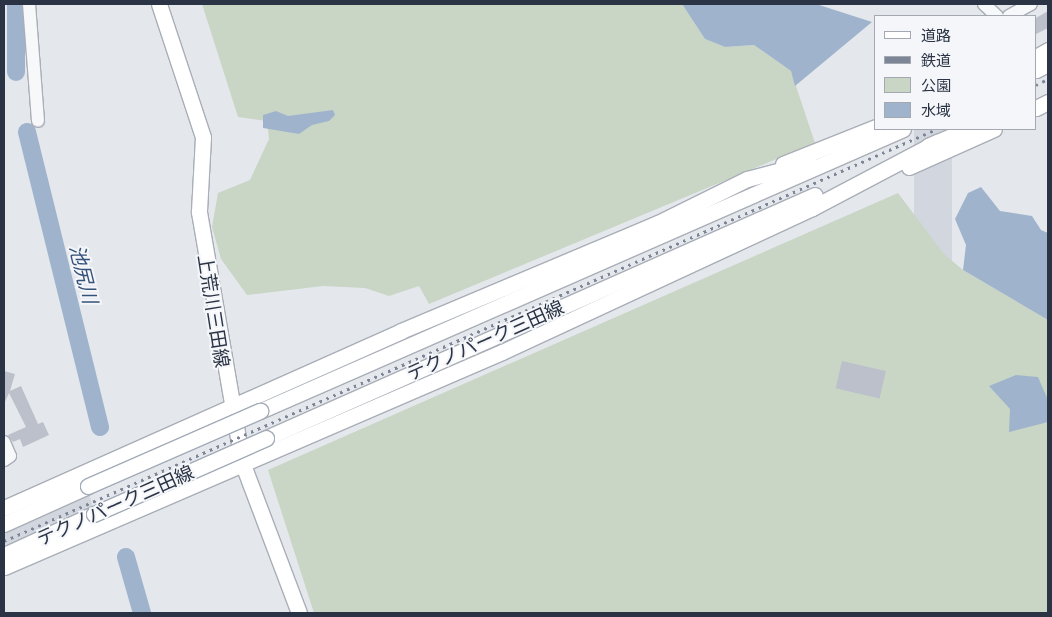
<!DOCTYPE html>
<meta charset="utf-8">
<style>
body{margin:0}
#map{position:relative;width:1052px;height:617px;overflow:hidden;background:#e4e7ec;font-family:Commissioner,"Noto Sans JP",sans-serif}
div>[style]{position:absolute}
.built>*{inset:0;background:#d2d6de;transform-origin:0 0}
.green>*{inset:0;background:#c9d6c5}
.water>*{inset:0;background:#9fb4cc}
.river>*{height:18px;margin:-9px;padding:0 9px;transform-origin:9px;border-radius:9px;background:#9fb4cc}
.building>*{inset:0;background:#bbc0ca;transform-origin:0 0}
.roads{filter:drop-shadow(1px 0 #a9aeb7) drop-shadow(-1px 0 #a9aeb7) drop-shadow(0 1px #a9aeb7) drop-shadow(0 -1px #a9aeb7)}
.minor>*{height:12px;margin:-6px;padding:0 6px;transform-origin:6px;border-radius:6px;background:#f7f8fa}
.major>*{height:15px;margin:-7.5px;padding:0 7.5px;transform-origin:7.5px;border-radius:7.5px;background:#fff}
.rail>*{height:3px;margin-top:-1.5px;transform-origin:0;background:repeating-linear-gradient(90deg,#7d8696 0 2.5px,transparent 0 7.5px)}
.bridges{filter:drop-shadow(1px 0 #a3abb8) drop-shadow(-1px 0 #a3abb8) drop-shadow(0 1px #a3abb8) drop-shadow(0 -1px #a3abb8)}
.major-bridge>*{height:15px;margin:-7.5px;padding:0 7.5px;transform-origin:7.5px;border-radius:7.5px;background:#fff}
span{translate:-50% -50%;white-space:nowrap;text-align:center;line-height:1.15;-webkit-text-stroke:4px #f4f6f9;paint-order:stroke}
.street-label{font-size:19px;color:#2b3445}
.water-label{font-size:20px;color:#34527a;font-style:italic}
.frame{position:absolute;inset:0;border:5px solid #2b3445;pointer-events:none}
.legend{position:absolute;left:874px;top:15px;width:162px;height:115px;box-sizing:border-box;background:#f4f6f9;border:1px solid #a4a8b1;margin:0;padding:6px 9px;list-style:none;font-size:15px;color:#2b3445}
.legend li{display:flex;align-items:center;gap:10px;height:25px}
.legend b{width:25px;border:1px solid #a4a8b1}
</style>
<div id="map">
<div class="built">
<i style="left:914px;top:129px;width:38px;height:711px"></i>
<i style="clip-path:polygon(89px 493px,93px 508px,4px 547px,4px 532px)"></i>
</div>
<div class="green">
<i style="clip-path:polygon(202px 4px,682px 4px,705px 39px,725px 47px,754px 45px,791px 71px,815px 143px,429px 304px,419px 286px,389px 296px,365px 288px,323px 286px,247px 295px,221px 259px,212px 227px,218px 193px,250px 180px,269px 139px,267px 121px,238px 117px)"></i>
<i style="clip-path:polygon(898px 193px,944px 254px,963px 270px,1048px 320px,1048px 613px,314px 613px,268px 470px)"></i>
</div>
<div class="water">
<i style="clip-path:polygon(682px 4px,816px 4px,872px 22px,795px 86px,791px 71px,754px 45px,725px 47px,705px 39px)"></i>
<i style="clip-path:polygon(333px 110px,335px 115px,329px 121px,312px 125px,299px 134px,263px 128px,263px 115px,276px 111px,288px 116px)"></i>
<i style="clip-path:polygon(981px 187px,1000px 211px,1032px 216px,1041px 230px,1048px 233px,1048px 320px,963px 270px,966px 245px,955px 219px,968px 193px)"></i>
<i style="clip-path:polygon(1016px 375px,1038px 377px,1048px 400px,1048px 422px,1009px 432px,1010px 409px,989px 386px)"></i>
</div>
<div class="river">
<i style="left:16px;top:72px;width:68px;rotate:-90deg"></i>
<i style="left:27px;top:132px;width:304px;rotate:76.1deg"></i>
<i style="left:126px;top:557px;width:58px;rotate:74.1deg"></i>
</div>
<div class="building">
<i style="clip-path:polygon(1048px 11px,1048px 28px,1036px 34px,1036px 18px)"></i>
<i style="left:842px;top:361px;width:45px;height:28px;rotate:13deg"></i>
<i style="clip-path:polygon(4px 371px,15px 374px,10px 391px,21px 386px,38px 424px,43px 422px,49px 435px,23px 447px,20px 439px,13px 442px,8px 435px,26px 427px,9px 393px,4px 404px)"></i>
</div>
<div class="roads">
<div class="minor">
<i style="left:29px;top:4px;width:117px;rotate:85.6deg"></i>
<i style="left:984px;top:4px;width:18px;rotate:43deg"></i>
<i style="left:1009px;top:16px;width:25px;rotate:-29deg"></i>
<i style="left:4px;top:442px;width:15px;rotate:67deg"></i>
<i style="left:10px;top:456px;width:7px;rotate:146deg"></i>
</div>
<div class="major">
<i style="left:159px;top:4px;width:140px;rotate:71.7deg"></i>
<i style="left:203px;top:137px;width:75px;rotate:93.1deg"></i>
<i style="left:199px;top:212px;width:254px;rotate:80.2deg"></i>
<i style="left:242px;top:462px;width:161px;rotate:69.3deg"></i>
<i style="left:1036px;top:57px;width:14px;rotate:-30deg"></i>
<i style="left:1036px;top:70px;width:13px;rotate:-27deg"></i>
<i style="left:1036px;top:108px;width:13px;rotate:-27deg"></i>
<i style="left:928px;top:146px;width:43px;rotate:-23deg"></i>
<i style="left:783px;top:164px;width:100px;rotate:-21.7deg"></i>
<i style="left:909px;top:167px;width:93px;rotate:-24.1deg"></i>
<i style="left:260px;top:411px;width:702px;rotate:-23.68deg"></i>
<i style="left:266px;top:438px;width:600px;rotate:-23.88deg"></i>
<i style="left:4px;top:508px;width:435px;rotate:-24deg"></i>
<i style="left:401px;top:331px;width:277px;rotate:-22.8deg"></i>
<i style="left:656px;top:224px;width:102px;rotate:-26.3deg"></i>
<i style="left:747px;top:179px;width:43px;rotate:-14.7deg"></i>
<i style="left:789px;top:168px;width:24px;rotate:-5deg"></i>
<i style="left:4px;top:524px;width:92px;rotate:-24.3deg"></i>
<i style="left:4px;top:555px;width:99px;rotate:-24.5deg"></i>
<i style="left:4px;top:567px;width:542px;rotate:-23.35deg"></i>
<i style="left:502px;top:352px;width:342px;rotate:-24.9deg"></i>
<i style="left:812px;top:208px;width:141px;rotate:-27.8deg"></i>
</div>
</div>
<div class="rail">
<i style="left:1036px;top:85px;width:13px;rotate:-27deg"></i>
<i style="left:4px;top:541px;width:1020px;rotate:-23.83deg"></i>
</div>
<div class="bridges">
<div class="major-bridge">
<i style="left:88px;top:486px;width:188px;rotate:-23.6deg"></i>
<i style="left:94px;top:514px;width:188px;rotate:-23.8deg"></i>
</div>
</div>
<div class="street-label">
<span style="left:214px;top:311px;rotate:81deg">上荒川三田線</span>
<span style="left:485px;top:340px;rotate:-24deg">テクノパーク三田線</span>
<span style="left:115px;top:505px;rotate:-24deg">テクノパーク三田線</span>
</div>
<div class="water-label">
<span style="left:84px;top:274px;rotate:76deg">池尻川</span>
</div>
<div class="frame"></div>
<ul class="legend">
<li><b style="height:6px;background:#fff"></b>道路</li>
<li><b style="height:6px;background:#7d8696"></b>鉄道</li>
<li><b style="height:14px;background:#c9d6c5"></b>公園</li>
<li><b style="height:14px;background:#9fb4cc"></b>水域</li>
</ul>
</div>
